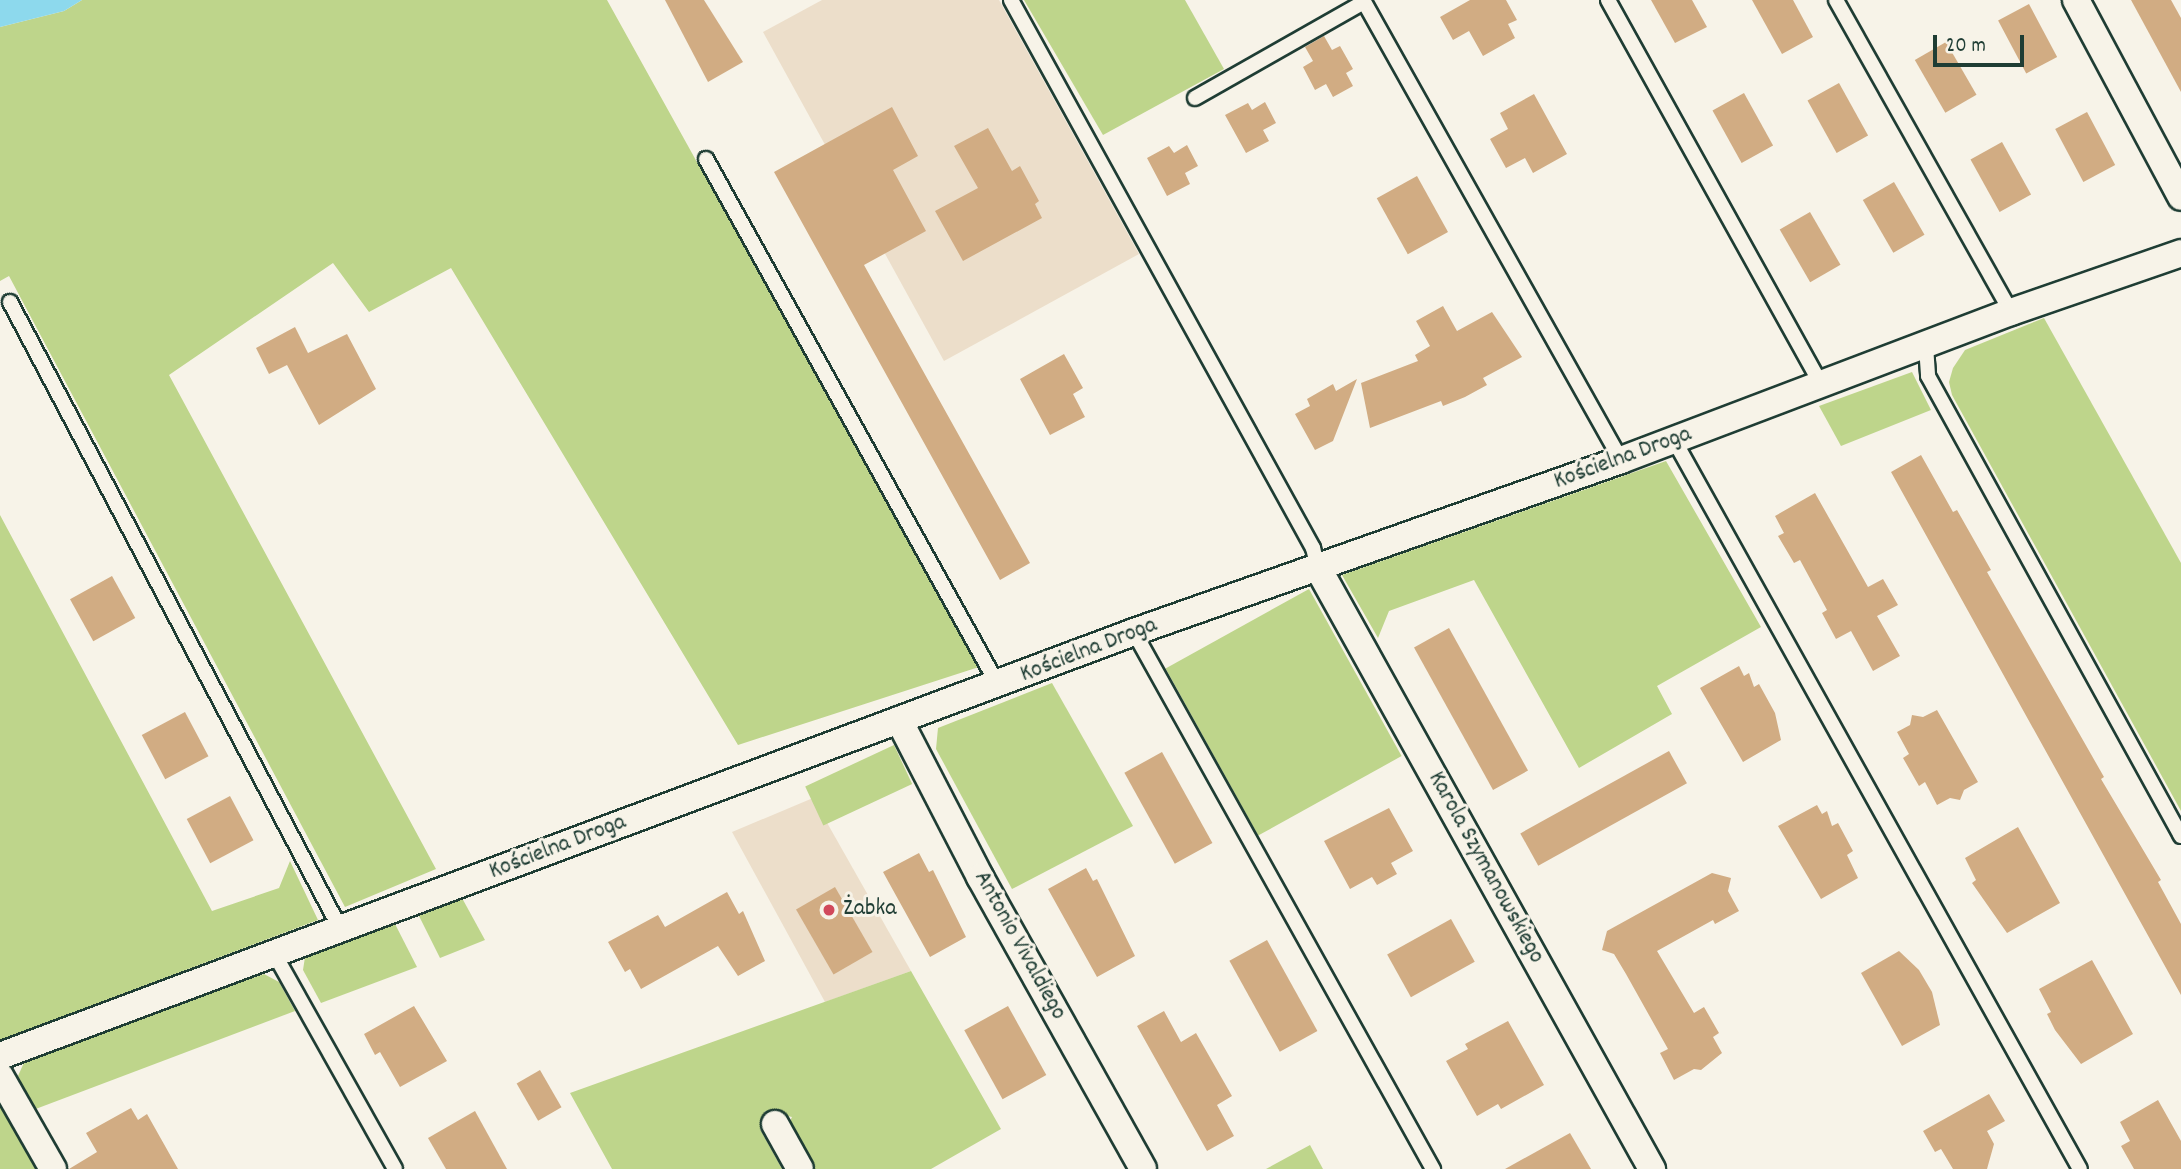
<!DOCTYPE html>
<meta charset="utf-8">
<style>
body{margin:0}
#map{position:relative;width:2181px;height:1169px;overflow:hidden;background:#f7f3e8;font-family:Dekko,sans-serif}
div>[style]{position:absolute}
.built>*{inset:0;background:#ecdeca}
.green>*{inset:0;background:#bed58b;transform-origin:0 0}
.water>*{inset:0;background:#8dd9ed}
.building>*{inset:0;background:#d1ac83;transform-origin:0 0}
.roads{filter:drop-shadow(2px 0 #1f3d34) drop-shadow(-2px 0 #1f3d34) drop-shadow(0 2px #1f3d34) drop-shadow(0 -2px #1f3d34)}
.service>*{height:14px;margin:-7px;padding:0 7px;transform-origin:7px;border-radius:7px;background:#f7f3e8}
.minor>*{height:26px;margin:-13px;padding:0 13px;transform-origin:13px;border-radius:13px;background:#f7f3e8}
.dots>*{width:19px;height:19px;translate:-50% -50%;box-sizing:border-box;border:4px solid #f7f3e8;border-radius:50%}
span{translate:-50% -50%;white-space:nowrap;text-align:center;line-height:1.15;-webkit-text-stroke:6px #f7f3e8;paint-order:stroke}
.street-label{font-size:24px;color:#1f3d34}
.poi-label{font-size:24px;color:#1f3d34}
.left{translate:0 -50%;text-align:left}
.scale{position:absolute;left:1933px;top:35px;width:91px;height:32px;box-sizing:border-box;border:4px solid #1f3d34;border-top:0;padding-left:9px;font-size:21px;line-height:24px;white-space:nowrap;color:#1f3d34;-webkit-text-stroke:5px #f7f3e8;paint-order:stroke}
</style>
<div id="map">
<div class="built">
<i style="clip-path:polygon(822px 0,999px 0,1139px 254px,944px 361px,763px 32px)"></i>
<i style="clip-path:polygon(813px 798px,911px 971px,825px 1002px,732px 832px)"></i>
</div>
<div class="green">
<i style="clip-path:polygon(82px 0,607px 0,960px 636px,982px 666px,738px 745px,451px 268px,369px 312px,333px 263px,169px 375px,436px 869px,345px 907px,9px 276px,0 281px,0 27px,64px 11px)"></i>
<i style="clip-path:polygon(1024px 0,1185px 0,1224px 69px,1103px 135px)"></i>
<i style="clip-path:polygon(2044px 318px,2181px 563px,2181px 811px,1952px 395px,1949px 382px,1953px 368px,1965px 350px)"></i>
<i style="clip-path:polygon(1912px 372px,1931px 410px,1841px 446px,1819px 406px)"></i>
<i style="clip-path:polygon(1666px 461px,1761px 627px,1657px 686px,1672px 714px,1579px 768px,1474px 580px,1389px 611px,1378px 638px,1342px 575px)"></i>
<i style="clip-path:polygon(0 515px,212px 911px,279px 888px,290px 861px,318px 920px,0 1040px)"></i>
<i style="left:1309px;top:589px;width:191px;height:164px;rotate:61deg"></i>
<i style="clip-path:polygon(1052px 683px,1133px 826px,1012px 889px,936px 749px,938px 728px)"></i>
<i style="left:894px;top:745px;width:43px;height:98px;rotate:65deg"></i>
<i style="clip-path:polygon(462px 898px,485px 940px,440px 958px,418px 914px)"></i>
<i style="clip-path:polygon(394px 922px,417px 967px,321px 1003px,303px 970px,305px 957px)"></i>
<i style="clip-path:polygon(911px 971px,1001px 1129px,931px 1169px,815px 1169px,789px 1123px,792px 1117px,765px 1111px,760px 1129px,782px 1169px,612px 1169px,570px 1093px)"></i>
<i style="clip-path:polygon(264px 974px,279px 982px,295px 1011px,33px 1110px,18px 1076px,26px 1058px)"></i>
<i style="clip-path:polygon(0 1103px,37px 1169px,0 1169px)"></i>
<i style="clip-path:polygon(1310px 1145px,1323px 1169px,1266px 1169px)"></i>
</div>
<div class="water">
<i style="clip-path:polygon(0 0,82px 0,64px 11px,0 27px)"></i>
</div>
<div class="building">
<i style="clip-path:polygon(665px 0,704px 0,743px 62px,708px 82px)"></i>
<i style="clip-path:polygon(1470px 0,1506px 0,1517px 20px,1508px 24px,1515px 38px,1483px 56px,1469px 31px,1453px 40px,1440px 17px)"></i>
<i style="clip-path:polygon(1651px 0,1692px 0,1707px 27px,1675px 43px)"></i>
<i style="clip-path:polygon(1752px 0,1793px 0,1813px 37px,1782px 54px)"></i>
<i style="clip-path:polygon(2131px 0,2171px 0,2181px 18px,2181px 92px)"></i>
<i style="left:2029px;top:4px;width:60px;height:35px;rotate:62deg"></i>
<i style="clip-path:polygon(1324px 36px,1332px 50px,1340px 46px,1353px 69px,1346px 73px,1353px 86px,1333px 97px,1326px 84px,1315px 90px,1303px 67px,1313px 61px,1305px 47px)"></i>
<i style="left:1946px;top:42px;width:61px;height:36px;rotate:60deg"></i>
<i style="left:1839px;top:83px;width:60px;height:36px;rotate:61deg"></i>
<i style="left:1744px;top:93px;width:60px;height:36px;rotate:61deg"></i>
<i style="clip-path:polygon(1534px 94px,1567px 154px,1533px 173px,1525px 158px,1506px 168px,1490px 139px,1508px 129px,1500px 113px)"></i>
<i style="clip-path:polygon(1265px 102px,1276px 123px,1263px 130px,1269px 141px,1246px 153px,1225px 115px,1248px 103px,1252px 110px)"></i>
<i style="clip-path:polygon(892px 107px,918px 156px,893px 170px,926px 231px,864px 265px,1030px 563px,1000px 580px,774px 172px)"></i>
<i style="left:2087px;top:112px;width:60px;height:36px;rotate:62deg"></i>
<i style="clip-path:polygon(988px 128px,1012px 171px,1020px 166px,1039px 201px,1035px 204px,1042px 218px,963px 261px,935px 211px,978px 188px,954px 146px)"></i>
<i style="left:2002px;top:142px;width:60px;height:36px;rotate:61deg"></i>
<i style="clip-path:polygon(1187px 145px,1198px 166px,1185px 173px,1190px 184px,1167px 196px,1147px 158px,1169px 146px,1174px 153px)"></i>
<i style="left:1417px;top:176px;width:64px;height:46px;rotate:61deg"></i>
<i style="left:1894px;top:182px;width:61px;height:36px;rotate:60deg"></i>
<i style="left:1810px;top:212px;width:61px;height:35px;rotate:60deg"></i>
<i style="clip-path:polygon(1443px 306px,1457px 331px,1492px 312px,1522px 357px,1483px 378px,1487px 385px,1465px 397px,1443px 406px,1441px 401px,1370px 428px,1361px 383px,1418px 361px,1415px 355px,1430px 346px,1416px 321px)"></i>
<i style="clip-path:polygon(295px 327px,308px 353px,347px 334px,376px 389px,319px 425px,287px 365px,269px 374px,256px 348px)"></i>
<i style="clip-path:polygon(1064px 354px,1083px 388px,1073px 394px,1085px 417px,1050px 435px,1020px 379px)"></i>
<i style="clip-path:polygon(1357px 379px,1333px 441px,1315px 450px,1295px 414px,1310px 406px,1307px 399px,1333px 384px,1336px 391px)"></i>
<i style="clip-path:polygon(1921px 455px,1953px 512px,1957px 510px,1991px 570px,1987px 572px,2104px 777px,2101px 779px,2161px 880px,2158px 882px,2181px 924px,2181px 995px,1891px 472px)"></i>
<i style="clip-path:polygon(1815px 493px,1868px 587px,1883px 579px,1898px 605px,1877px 616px,1900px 656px,1873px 671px,1851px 631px,1836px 639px,1822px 613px,1827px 610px,1800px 560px,1794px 563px,1778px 536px,1784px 533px,1775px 516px)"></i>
<i style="left:112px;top:576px;width:48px;height:48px;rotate:61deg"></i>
<i style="left:1449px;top:628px;width:163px;height:40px;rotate:61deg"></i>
<i style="clip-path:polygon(1739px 666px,1744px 676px,1749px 673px,1754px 687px,1759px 684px,1775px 713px,1781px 740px,1743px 762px,1700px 688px)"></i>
<i style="clip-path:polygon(1937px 710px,1978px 782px,1964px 790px,1960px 800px,1950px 798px,1937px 805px,1925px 782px,1919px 786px,1903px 758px,1909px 754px,1897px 732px,1910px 725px,1912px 715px,1923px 717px)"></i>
<i style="left:185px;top:712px;width:50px;height:49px;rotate:62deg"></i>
<i style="left:1669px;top:751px;width:37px;height:170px;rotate:61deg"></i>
<i style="left:1162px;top:752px;width:104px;height:43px;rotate:61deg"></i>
<i style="left:230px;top:796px;width:50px;height:49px;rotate:62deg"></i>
<i style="clip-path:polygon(1817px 805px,1822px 814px,1827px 811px,1832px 826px,1838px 823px,1853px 851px,1847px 855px,1858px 878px,1821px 899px,1778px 826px)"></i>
<i style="clip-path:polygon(1389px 808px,1413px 851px,1391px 863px,1397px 874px,1377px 885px,1372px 877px,1350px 889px,1324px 841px)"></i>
<i style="clip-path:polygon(2018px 827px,2060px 903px,2007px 933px,1972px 883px,1976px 880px,1965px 858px)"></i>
<i style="clip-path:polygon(919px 853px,929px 872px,933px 870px,966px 937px,930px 957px,883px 872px)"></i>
<i style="clip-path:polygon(1086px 868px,1093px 881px,1097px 879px,1135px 956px,1097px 977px,1048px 889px)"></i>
<i style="clip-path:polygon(1712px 873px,1731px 878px,1728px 891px,1739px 911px,1715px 924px,1713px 920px,1657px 951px,1694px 1013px,1704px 1007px,1719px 1033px,1713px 1037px,1722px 1053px,1701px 1070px,1694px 1069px,1674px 1080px,1660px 1053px,1668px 1049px,1626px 974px,1614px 954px,1602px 950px,1607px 931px)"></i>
<i style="left:835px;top:887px;width:75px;height:45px;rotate:60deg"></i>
<i style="clip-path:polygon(727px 892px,739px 914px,743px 911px,765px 961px,738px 976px,718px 946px,641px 989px,630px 969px,625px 972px,608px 942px,658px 915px,665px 927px)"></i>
<i style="left:1451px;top:919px;width:49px;height:73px;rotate:61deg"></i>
<i style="left:1267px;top:940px;width:104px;height:43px;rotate:61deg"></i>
<i style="clip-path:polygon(1899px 951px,1919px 970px,1932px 992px,1940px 1025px,1902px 1046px,1861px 973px)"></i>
<i style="clip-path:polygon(2092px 960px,2133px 1034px,2081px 1064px,2055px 1030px,2047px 1014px,2051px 1012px,2039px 989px)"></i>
<i style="clip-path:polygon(414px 1006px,447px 1061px,400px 1087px,380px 1052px,375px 1055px,364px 1034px)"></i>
<i style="left:1008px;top:1006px;width:79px;height:50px;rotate:61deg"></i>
<i style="clip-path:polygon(1164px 1011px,1181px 1042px,1196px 1033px,1232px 1096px,1217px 1105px,1234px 1136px,1207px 1151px,1137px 1026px)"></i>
<i style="clip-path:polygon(1508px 1021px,1544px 1085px,1501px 1109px,1498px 1104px,1477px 1116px,1446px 1061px,1468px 1049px,1465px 1044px)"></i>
<i style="left:540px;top:1070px;width:43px;height:27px;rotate:60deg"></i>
<i style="clip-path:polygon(1989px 1094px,2005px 1121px,1987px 1131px,1994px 1144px,1987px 1169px,1953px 1169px,1941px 1149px,1935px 1152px,1923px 1131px)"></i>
<i style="clip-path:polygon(2158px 1100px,2181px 1141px,2181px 1169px,2134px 1169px,2121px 1146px,2130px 1141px,2120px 1122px)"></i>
<i style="clip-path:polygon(131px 1108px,138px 1120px,147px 1114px,178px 1169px,69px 1169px,97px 1152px,86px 1133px)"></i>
<i style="clip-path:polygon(475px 1111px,507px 1169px,446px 1169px,428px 1138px)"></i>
<i style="clip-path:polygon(1570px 1133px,1591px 1169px,1505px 1169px)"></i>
</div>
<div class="roads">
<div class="service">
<i style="left:1011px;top:0;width:626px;rotate:61.14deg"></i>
<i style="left:1313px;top:548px;width:21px;rotate:76deg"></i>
<i style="left:1363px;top:0;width:527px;rotate:60.71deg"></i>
<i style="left:1608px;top:0;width:441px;rotate:61deg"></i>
<i style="left:1836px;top:0;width:358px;rotate:60.7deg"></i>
<i style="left:1195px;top:98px;width:194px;rotate:-29.6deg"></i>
<i style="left:706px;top:159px;width:602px;rotate:60.96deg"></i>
<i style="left:10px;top:302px;width:710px;rotate:62.21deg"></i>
<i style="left:1926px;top:346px;width:30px;rotate:86deg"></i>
<i style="left:1928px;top:376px;width:525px;rotate:61.19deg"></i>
<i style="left:1674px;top:440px;width:834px;rotate:60.89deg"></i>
<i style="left:1134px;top:632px;width:615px;rotate:60.89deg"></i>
<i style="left:275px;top:955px;width:245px;rotate:60.7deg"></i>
</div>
<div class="minor">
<i style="left:2076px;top:0;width:223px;rotate:61.9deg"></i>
<i style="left:1318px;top:568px;width:688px;rotate:60.94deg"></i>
<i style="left:899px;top:720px;width:177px;rotate:62.7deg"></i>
<i style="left:980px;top:877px;width:334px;rotate:60.8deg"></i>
<i style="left:0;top:1056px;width:1211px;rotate:-20.5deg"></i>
<i style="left:1134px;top:632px;width:516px;rotate:-19.45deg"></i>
<i style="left:1621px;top:460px;width:417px;rotate:-20.8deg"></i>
<i style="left:2011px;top:312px;width:180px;rotate:-19.1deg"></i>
<i style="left:0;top:1076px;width:107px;rotate:60.3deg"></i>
<i style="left:775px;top:1124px;width:51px;rotate:60.9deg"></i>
</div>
</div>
<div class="dots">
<i style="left:829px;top:910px;background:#d1495b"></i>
</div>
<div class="street-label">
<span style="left:1623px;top:459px;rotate:-20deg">Kościelna Droga</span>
<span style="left:1089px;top:651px;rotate:-21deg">Kościelna Droga</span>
<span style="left:558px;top:848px;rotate:-21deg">Kościelna Droga</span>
<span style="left:1485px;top:868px;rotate:61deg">Karola Szymanowskiego</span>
<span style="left:1019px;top:946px;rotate:61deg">Antonio Vivaldiego</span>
</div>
<div class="poi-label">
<span class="left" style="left:843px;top:910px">Żabka</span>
</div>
<div class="scale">20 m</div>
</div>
